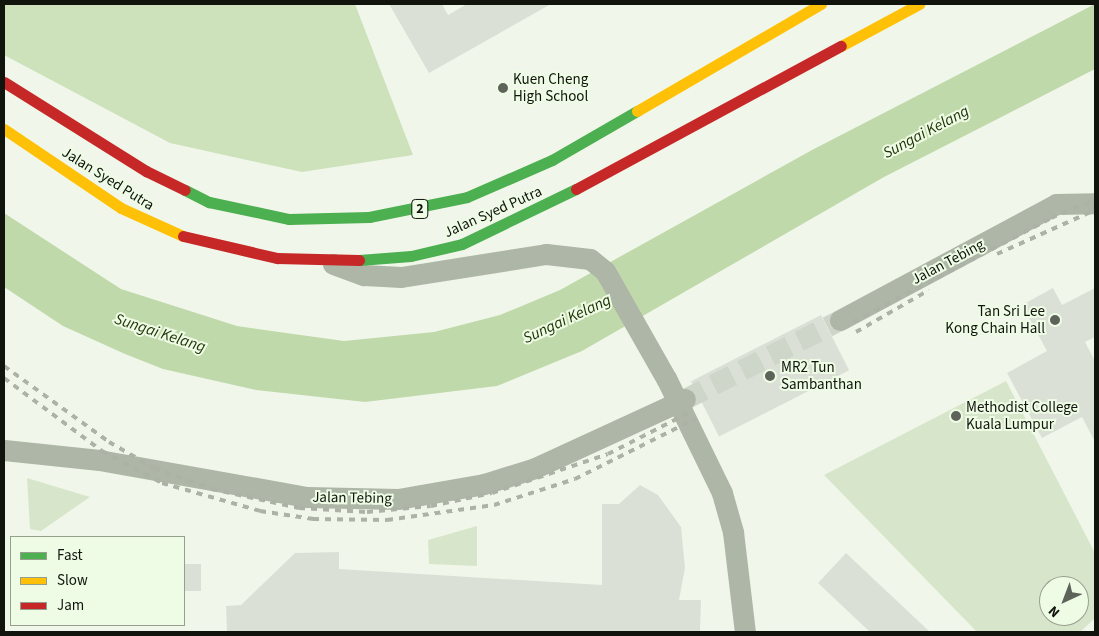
<!DOCTYPE html>
<style>
body{margin:0}
#map{position:relative;width:1099px;height:636px;overflow:hidden;background:#f0f7ea;font-family:"Source Sans 3",sans-serif}
div>[style]{position:absolute}
.green>*{inset:0;background:#d7e6ca}
.forest>*{inset:0;background:#cde2bb}
.water>*{inset:0;background:#c0d9ab}
.building>*{inset:0;background:#dbe0d6;transform-origin:0 0}
.street-tunnel>*{height:21px;margin-top:-10.5px;transform-origin:0;background:repeating-linear-gradient(90deg,#ced5c9 0 21px,transparent 0 32px)}
.street>*{height:21px;margin:-10.5px;padding:0 10.5px;transform-origin:10.5px;border-radius:10.5px;background:#aeb6a7}
.fast>*{height:11px;margin:-5.5px;padding:0 5.5px;transform-origin:5.5px;border-radius:5.5px;background:#4caf50}
.slow>*{height:11px;margin:-5.5px;padding:0 5.5px;transform-origin:5.5px;border-radius:5.5px;background:#ffc107}
.jam>*{height:11px;margin:-5.5px;padding:0 5.5px;transform-origin:5.5px;border-radius:5.5px;background:#c62828}
.rail>*{height:4px;margin-top:-2px;transform-origin:0;background:repeating-linear-gradient(90deg,#acb2a6 0 6px,transparent 0 12px)}
.dots>*{width:14px;height:14px;translate:-50% -50%;box-sizing:border-box;border:2px solid #effce5;border-radius:50%}
span{translate:-50% -50%;white-space:nowrap;text-align:center;line-height:1.15;-webkit-text-stroke:4px #effce5;paint-order:stroke}
.shield-label span{padding:1px 4px;background:#effce5;border:1px solid;border-radius:4px;-webkit-text-stroke-width:0}
.shield-label{font-size:14px;color:#10140c;font-weight:700}
.poi-label{font-size:15px;color:#10140c}
.left{translate:0 -50%;text-align:left}
.right{translate:-100% -50%;text-align:right}
.street-label{font-size:15px;color:#10140c}
.water-label{font-size:16px;color:#1e3105;font-style:italic}
.frame{position:absolute;inset:0;border:5px solid #10140c;pointer-events:none}
.legend{position:absolute;left:10px;top:536px;width:175px;height:90px;box-sizing:border-box;background:#effce5;border:1px solid #969f8e;margin:0;padding:6px 9px;list-style:none;font-size:15px;color:#10140c}
.legend li{display:flex;align-items:center;gap:10px;height:25px}
.legend b{width:25px;border:1px solid #969f8e}
.north{position:absolute;left:1039px;top:576px;width:50px;height:50px;box-sizing:border-box;background:#effce5;border:1px solid #969f8e;border-radius:50%;rotate:223deg;font-size:14px;font-weight:700;line-height:20px;text-align:center;color:#10140c}
.north::after{content:'';display:block;margin:auto;width:18px;height:22px;background:#5e635a;clip-path:polygon(50% 0,100% 100%,50% 72%,0 100%)}
</style>
<div id="map">
<div class="green">
<i style="clip-path:polygon(evenodd,1006px 381px,1095px 553px,1095px 618px,1080px 632px,977px 632px,824px 475px,1006px 381px,1049px 586px,1079px 586px,1079px 616px,1049px 616px,1049px 586px)"></i>
<i style="clip-path:polygon(27px 478px,90px 497px,41px 531px,30px 529px)"></i>
<i style="clip-path:polygon(477px 526px,477px 566px,429px 564px,428px 540px)"></i>
</div>
<div class="forest">
<i style="clip-path:polygon(4px 4px,355px 4px,413px 155px,302px 172px,170px 143px,4px 55px)"></i>
</div>
<div class="water">
<i style="clip-path:polygon(1095px 4px,1095px 69px,884px 177px,582px 351px,497px 386px,365px 402px,256px 390px,163px 369px,125px 354px,63px 326px,4px 287px,4px 213px,121px 289px,237px 326px,344px 341px,434px 332px,500px 315px,560px 290px,812px 150px)"></i>
</div>
<div class="building">
<i style="clip-path:polygon(389px 4px,442px 4px,448px 15px,467px 4px,551px 4px,429px 73px)"></i>
<i style="clip-path:polygon(1053px 288px,1062px 305px,1095px 288px,1095px 337px,1085px 342px,1095px 361px,1095px 442px,1082px 417px,1042px 438px,1007px 373px,1047px 351px,1022px 305px)"></i>
<i style="left:821px;top:315px;width:62px;height:146px;rotate:63deg"></i>
<i style="clip-path:polygon(640px 485px,658px 495px,681px 527px,685px 568px,679px 600px,701px 600px,700px 632px,227px 632px,226px 606px,241px 605px,295px 553px,339px 552px,339px 569px,602px 585px,602px 504px,619px 504px)"></i>
<i style="clip-path:polygon(846px 553px,930px 632px,870px 632px,818px 583px)"></i>
<i style="left:184px;top:564px;width:17px;height:27px"></i>
</div>
<div class="street-tunnel">
<i style="left:685px;top:399px;width:174px;rotate:-27deg"></i>
</div>
<div class="street">
<i style="left:333px;top:264px;width:33px;rotate:20deg"></i>
<i style="left:364px;top:275px;width:37px;rotate:3deg"></i>
<i style="left:401px;top:277px;width:147px;rotate:-9deg"></i>
<i style="left:546px;top:254px;width:44px;rotate:6.5deg"></i>
<i style="left:590px;top:259px;width:19px;rotate:39deg"></i>
<i style="left:605px;top:271px;width:125px;rotate:60.4deg"></i>
<i style="left:667px;top:380px;width:126px;rotate:64deg"></i>
<i style="left:722px;top:493px;width:41px;rotate:74.2deg"></i>
<i style="left:733px;top:532px;width:101px;rotate:83.2deg"></i>
<i style="left:840px;top:320px;width:245px;rotate:-28.2deg"></i>
<i style="left:1056px;top:204px;width:39px;rotate:-1deg"></i>
<i style="left:4px;top:450px;width:96px;rotate:6deg"></i>
<i style="left:99px;top:460px;width:211px;rotate:10.1deg"></i>
<i style="left:307px;top:497px;width:91px;rotate:1.3deg"></i>
<i style="left:398px;top:499px;width:87px;rotate:-9.9deg"></i>
<i style="left:484px;top:484px;width:53px;rotate:-17.4deg"></i>
<i style="left:535px;top:468px;width:165px;rotate:-24.7deg"></i>
</div>
<div class="fast">
<i style="left:185px;top:190px;width:27px;rotate:27deg"></i>
<i style="left:209px;top:202px;width:82px;rotate:12deg"></i>
<i style="left:289px;top:219px;width:80px;rotate:-1.4deg"></i>
<i style="left:369px;top:217px;width:100px;rotate:-11.5deg"></i>
<i style="left:467px;top:197px;width:93px;rotate:-23.5deg"></i>
<i style="left:552px;top:160px;width:98px;rotate:-30deg"></i>
<i style="left:359px;top:260px;width:52px;rotate:-4.4deg"></i>
<i style="left:411px;top:256px;width:52px;rotate:-13.2deg"></i>
<i style="left:462px;top:244px;width:127px;rotate:-25.8deg"></i>
</div>
<div class="slow">
<i style="left:841px;top:46px;width:89px;rotate:-28.3deg"></i>
<i style="left:637px;top:111px;width:213px;rotate:-30.2deg"></i>
<i style="left:4px;top:129px;width:141px;rotate:34deg"></i>
<i style="left:121px;top:208px;width:68px;rotate:24.3deg"></i>
</div>
<div class="jam">
<i style="left:4px;top:82px;width:168px;rotate:32.1deg"></i>
<i style="left:146px;top:171px;width:43px;rotate:26deg"></i>
<i style="left:576px;top:189px;width:301px;rotate:-28.4deg"></i>
<i style="left:183px;top:236px;width:97px;rotate:13.2deg"></i>
<i style="left:277px;top:258px;width:82px;rotate:1.4deg"></i>
</div>
<div class="rail">
<i style="left:997px;top:254px;width:107px;rotate:-24.2deg"></i>
<i style="left:853px;top:322px;width:224px;rotate:-27.7deg"></i>
<i style="left:1051px;top:218px;width:48px;rotate:-22.2deg"></i>
<i style="left:856px;top:332px;width:84px;rotate:-29.9deg"></i>
<i style="left:4px;top:366px;width:130px;rotate:35.9deg"></i>
<i style="left:109px;top:442px;width:52px;rotate:30deg"></i>
<i style="left:154px;top:468px;width:62px;rotate:19.9deg"></i>
<i style="left:212px;top:489px;width:89px;rotate:12.3deg"></i>
<i style="left:299px;top:508px;width:68px;rotate:3.4deg"></i>
<i style="left:367px;top:512px;width:64px;rotate:-5.4deg"></i>
<i style="left:431px;top:506px;width:62px;rotate:-12deg"></i>
<i style="left:492px;top:493px;width:122px;rotate:-18.6deg"></i>
<i style="left:608px;top:454px;width:94px;rotate:-27.1deg"></i>
<i style="left:4px;top:378px;width:122px;rotate:36.7deg"></i>
<i style="left:102px;top:451px;width:68px;rotate:28.1deg"></i>
<i style="left:162px;top:483px;width:102px;rotate:15.9deg"></i>
<i style="left:260px;top:511px;width:54px;rotate:8.6deg"></i>
<i style="left:313px;top:519px;width:74px;rotate:0.8deg"></i>
<i style="left:387px;top:520px;width:108px;rotate:-8deg"></i>
<i style="left:494px;top:505px;width:85px;rotate:-17.8deg"></i>
<i style="left:575px;top:479px;width:134px;rotate:-26.6deg"></i>
</div>
<div class="dots">
<i style="left:503px;top:88px;background:#5e635a"></i>
<i style="left:1055px;top:320px;background:#5e635a"></i>
<i style="left:770px;top:376px;background:#5e635a"></i>
<i style="left:956px;top:416px;background:#5e635a"></i>
</div>
<div class="shield-label">
<span style="left:420px;top:209px">2</span>
</div>
<div class="poi-label">
<span class="left" style="left:513px;top:88px">Kuen Cheng<br>High School</span>
<span class="right" style="left:1045px;top:320px">Tan Sri Lee<br>Kong Chain Hall</span>
<span class="left" style="left:781px;top:376px">MR2 Tun<br>Sambanthan</span>
<span class="left" style="left:966px;top:416px">Methodist College<br>Kuala Lumpur</span>
</div>
<div class="street-label">
<span style="left:108px;top:179px;rotate:32deg">Jalan Syed Putra</span>
<span style="left:493px;top:212px;rotate:-24deg">Jalan Syed Putra</span>
<span style="left:948px;top:262px;rotate:-28deg">Jalan Tebing</span>
<span style="left:352px;top:498px;rotate:1deg">Jalan Tebing</span>
</div>
<div class="water-label">
<span style="left:926px;top:132px;rotate:-28deg">Sungai Kelang</span>
<span style="left:567px;top:319px;rotate:-25deg">Sungai Kelang</span>
<span style="left:160px;top:333px;rotate:18deg">Sungai Kelang</span>
</div>
<div class="frame"></div>
<ul class="legend">
<li><b style="height:6px;background:#4caf50"></b>Fast</li>
<li><b style="height:6px;background:#ffc107"></b>Slow</li>
<li><b style="height:6px;background:#c62828"></b>Jam</li>
</ul>
<div class="north">N</div>
</div>
